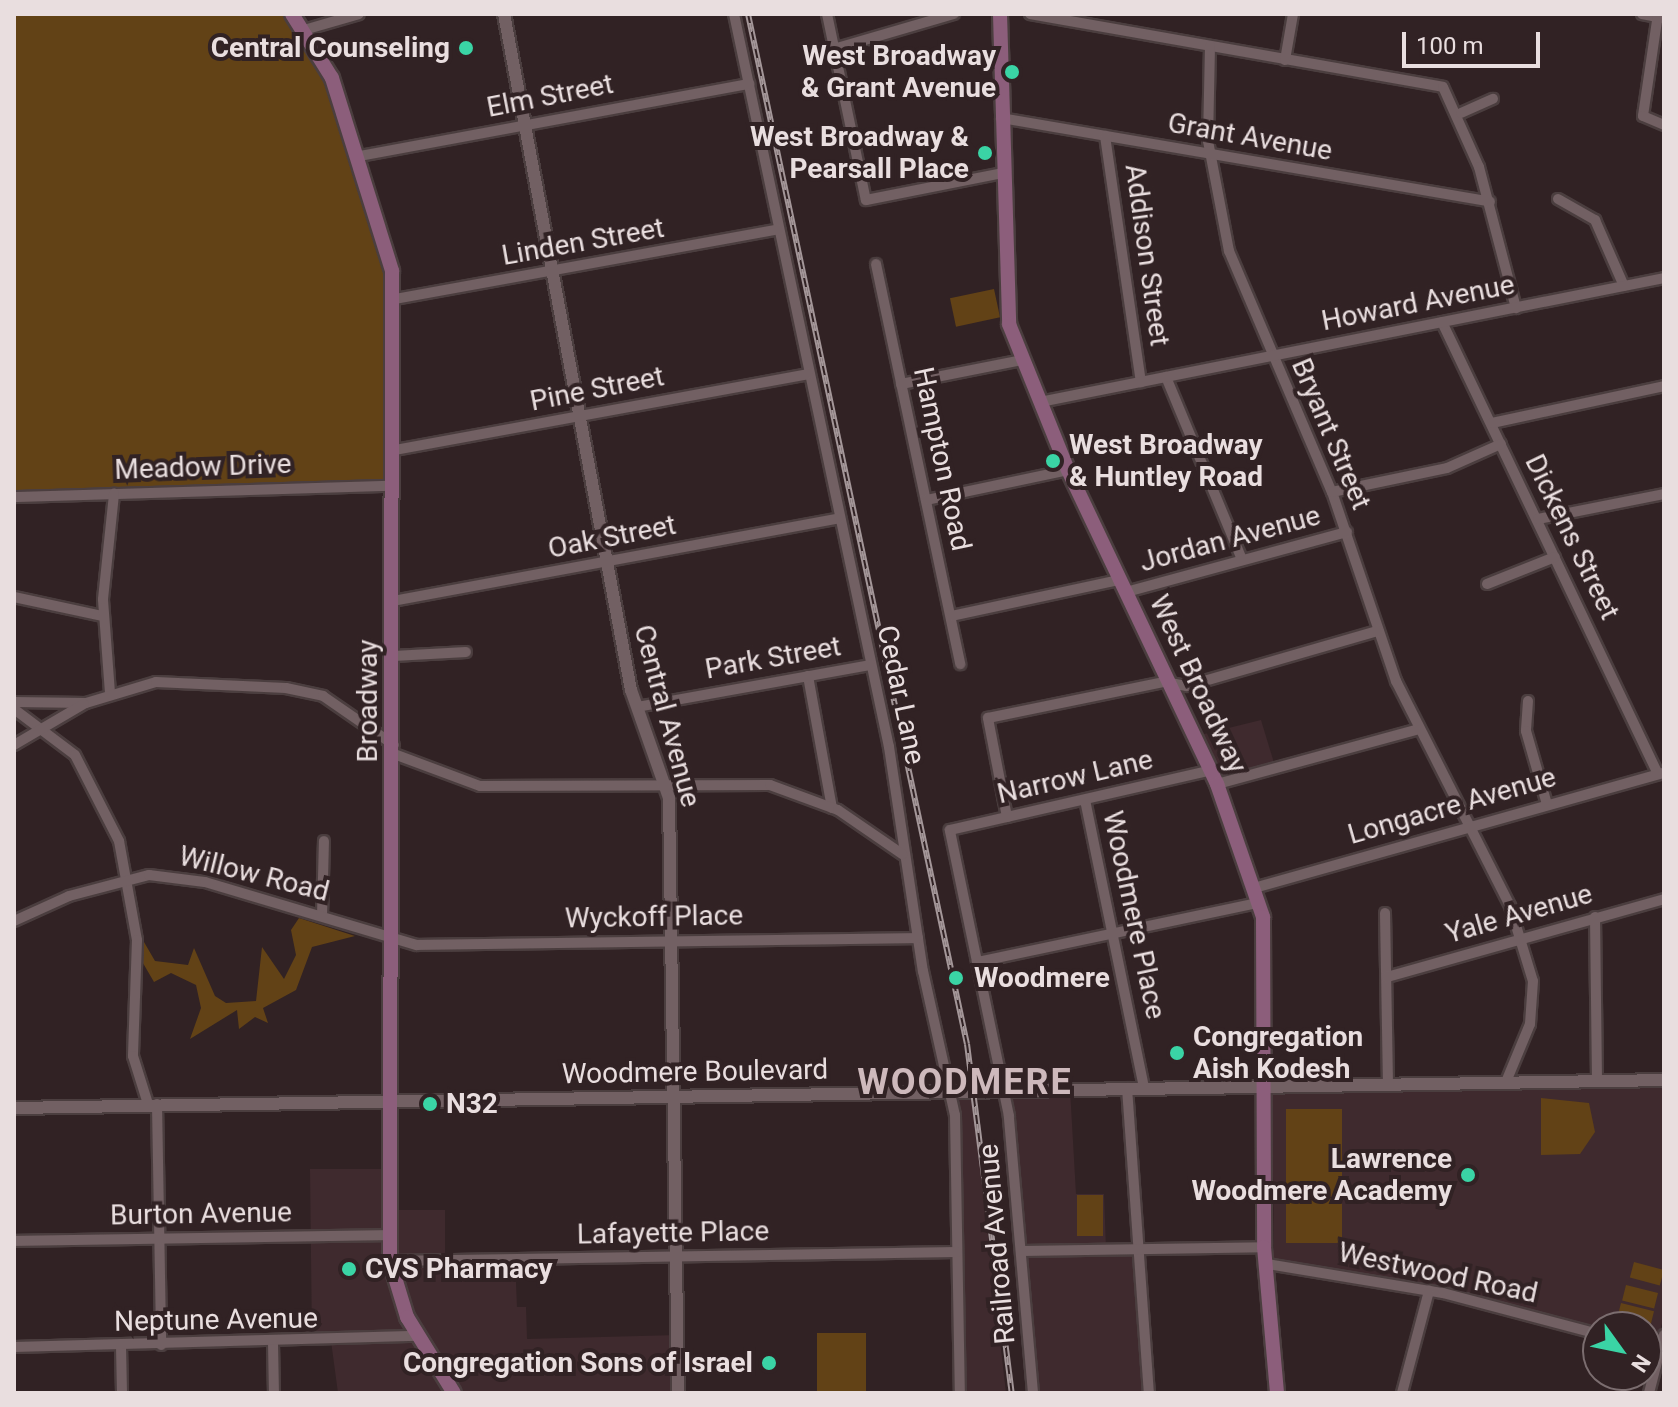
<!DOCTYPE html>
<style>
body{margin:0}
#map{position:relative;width:1678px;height:1407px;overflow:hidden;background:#312224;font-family:Roboto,sans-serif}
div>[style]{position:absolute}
.built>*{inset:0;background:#3f2a2e}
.green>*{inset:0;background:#624216;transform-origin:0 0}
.roads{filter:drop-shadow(2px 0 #4b3e3f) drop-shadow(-2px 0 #4b3e3f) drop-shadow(0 2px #4b3e3f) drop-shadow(0 -2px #4b3e3f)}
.minor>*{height:10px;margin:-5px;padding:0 5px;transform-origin:5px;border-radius:5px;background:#726063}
.tertiary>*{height:12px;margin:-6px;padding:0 6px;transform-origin:6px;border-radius:6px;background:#726063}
.secondary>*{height:14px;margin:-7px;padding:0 7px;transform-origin:7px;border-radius:7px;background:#8c5e7b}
.rail>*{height:6px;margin-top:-3px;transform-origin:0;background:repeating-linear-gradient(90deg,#312224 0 9px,#a49799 0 18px);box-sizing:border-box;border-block:2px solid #a49799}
.dots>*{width:22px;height:22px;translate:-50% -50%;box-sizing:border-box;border:4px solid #312224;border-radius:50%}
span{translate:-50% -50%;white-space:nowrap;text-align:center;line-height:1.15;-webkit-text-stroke:8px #312224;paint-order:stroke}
.poi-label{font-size:28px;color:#e9dedf;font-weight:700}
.right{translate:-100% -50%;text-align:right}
.left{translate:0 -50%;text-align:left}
.street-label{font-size:28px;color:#e9dedf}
.district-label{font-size:36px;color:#ceb9bc;font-weight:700;letter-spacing:2px}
.frame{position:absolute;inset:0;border:16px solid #e9dedf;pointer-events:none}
.north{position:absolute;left:1582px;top:1311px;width:80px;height:80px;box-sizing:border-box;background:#312224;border:2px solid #7b6d6f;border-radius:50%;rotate:123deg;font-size:22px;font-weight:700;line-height:32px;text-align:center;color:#e9dedf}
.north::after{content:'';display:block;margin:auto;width:28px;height:36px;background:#3ad4a5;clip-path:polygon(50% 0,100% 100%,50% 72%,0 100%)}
.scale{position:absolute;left:1402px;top:32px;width:138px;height:36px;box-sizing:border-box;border:4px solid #e9dedf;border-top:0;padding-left:10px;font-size:24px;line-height:28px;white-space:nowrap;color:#e9dedf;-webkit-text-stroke:6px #312224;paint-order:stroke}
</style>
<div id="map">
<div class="built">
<i style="clip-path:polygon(1261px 720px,1275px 766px,1220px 783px,1200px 735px)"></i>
<i style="clip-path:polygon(1664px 1085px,1664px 1315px,1657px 1344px,1646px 1341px,1646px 1327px,1598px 1328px,1440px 1286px,1274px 1258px,1272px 1092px)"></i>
<i style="clip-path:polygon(1070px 1089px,1076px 1194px,1104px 1194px,1106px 1248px,1143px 1246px,1150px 1393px,1030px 1393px,1000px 1091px)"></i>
<i style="clip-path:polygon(952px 1093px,972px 1095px,1006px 1393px,961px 1393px)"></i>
<i style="clip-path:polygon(310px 1169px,390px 1169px,390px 1210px,445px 1210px,445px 1260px,515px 1259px,517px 1307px,526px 1307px,527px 1339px,678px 1335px,678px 1393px,338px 1393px,331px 1341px,312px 1341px)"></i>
</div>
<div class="green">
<i style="clip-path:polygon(14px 14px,290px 14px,330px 80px,387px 270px,387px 481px,14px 494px)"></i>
<i style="left:994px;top:289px;width:29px;height:45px;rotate:78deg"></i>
<i style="clip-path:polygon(299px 918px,355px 936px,312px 947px,296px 990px,263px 1008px,268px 1023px,255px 1017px,239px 1029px,237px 1010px,190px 1039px,201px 1008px,196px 985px,171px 973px,154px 982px,140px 958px,144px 942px,155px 961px,188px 965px,194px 948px,215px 996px,226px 1003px,256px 1001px,262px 947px,284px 979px,296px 955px,291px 930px)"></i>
<i style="clip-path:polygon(1541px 1098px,1589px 1103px,1595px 1132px,1580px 1154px,1541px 1155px)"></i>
<i style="left:1286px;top:1109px;width:56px;height:134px"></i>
<i style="left:1103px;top:1195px;width:41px;height:26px;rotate:90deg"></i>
<i style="left:1634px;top:1262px;width:31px;height:16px;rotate:15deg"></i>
<i style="left:1626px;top:1285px;width:33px;height:16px;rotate:14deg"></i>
<i style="left:1621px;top:1303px;width:34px;height:15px;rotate:14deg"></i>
<i style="left:817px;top:1333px;width:49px;height:60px"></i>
</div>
<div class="roads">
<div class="minor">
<i style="left:734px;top:14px;width:749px;rotate:78.06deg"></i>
<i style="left:889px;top:747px;width:227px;rotate:81.4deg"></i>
<i style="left:923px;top:971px;width:148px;rotate:77.5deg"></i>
<i style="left:955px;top:1115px;width:278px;rotate:89deg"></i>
<i style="left:827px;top:14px;width:190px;rotate:78.2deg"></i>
<i style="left:866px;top:200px;width:139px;rotate:-11.2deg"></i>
<i style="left:1030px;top:14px;width:419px;rotate:10deg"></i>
<i style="left:1443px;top:87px;width:88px;rotate:65.8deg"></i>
<i style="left:1479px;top:167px;width:146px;rotate:75.3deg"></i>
<i style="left:1642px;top:14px;width:21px;rotate:11deg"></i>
<i style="left:1658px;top:14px;width:103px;rotate:98.4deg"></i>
<i style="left:1643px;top:116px;width:23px;rotate:23deg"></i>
<i style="left:304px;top:30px;width:57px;rotate:-16.2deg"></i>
<i style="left:1210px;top:46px;width:95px;rotate:91.2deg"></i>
<i style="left:1208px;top:141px;width:112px;rotate:79.2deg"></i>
<i style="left:1229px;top:251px;width:262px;rotate:66.9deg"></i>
<i style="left:1332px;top:492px;width:200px;rotate:71.3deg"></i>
<i style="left:1396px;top:681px;width:252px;rotate:63.1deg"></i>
<i style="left:1510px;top:906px;width:78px;rotate:73deg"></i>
<i style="left:1533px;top:981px;width:43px;rotate:94deg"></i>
<i style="left:1530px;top:1024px;width:63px;rotate:112.5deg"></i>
<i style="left:834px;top:49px;width:125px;rotate:-16.3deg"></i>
<i style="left:1285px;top:60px;width:47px;rotate:-80.1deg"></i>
<i style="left:1461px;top:113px;width:35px;rotate:-24deg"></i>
<i style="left:1001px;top:118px;width:496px;rotate:9.7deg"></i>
<i style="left:1105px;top:136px;width:249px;rotate:81.7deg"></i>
<i style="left:360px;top:156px;width:396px;rotate:-10.5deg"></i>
<i style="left:1558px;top:199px;width:43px;rotate:29.6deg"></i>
<i style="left:1595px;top:220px;width:72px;rotate:66.3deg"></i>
<i style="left:876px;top:264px;width:409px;rotate:78.1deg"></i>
<i style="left:395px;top:299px;width:390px;rotate:-10.3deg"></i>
<i style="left:1442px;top:322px;width:501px;rotate:64.46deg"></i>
<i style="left:1166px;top:377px;width:198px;rotate:67.4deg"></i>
<i style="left:901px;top:384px;width:123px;rotate:-11.2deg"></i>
<i style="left:1040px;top:402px;width:636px;rotate:-11.24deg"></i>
<i style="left:1492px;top:423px;width:176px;rotate:-12.1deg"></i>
<i style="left:395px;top:450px;width:420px;rotate:-10.4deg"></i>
<i style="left:1332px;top:492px;width:117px;rotate:-11.8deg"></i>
<i style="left:1447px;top:468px;width:59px;rotate:-24deg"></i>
<i style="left:14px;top:497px;width:380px;rotate:-1.7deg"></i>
<i style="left:926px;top:500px;width:145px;rotate:-11.9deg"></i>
<i style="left:1538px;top:519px;width:128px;rotate:-11.2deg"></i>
<i style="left:1487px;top:584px;width:73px;rotate:-21.7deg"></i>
<i style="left:1126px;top:592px;width:229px;rotate:-15.2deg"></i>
<i style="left:14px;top:597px;width:91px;rotate:12.1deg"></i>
<i style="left:393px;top:601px;width:454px;rotate:-10.5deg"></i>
<i style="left:951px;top:616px;width:172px;rotate:-12.1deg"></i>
<i style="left:394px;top:656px;width:72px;rotate:-3.2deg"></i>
<i style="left:808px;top:676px;width:134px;rotate:79.7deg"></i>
<i style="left:110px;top:693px;width:94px;rotate:-94.3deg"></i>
<i style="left:103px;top:599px;width:106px;rotate:-84deg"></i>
<i style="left:1528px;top:701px;width:30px;rotate:94deg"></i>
<i style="left:1526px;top:731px;width:76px;rotate:74deg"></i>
<i style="left:14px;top:702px;width:72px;rotate:0.8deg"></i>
<i style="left:86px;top:703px;width:73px;rotate:-16.7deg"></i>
<i style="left:156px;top:682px;width:130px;rotate:2.6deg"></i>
<i style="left:286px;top:688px;width:38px;rotate:12deg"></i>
<i style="left:323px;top:696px;width:86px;rotate:34.6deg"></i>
<i style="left:637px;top:707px;width:237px;rotate:-10.2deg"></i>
<i style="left:14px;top:709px;width:76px;rotate:37deg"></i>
<i style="left:75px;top:755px;width:97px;rotate:62.9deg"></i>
<i style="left:119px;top:841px;width:101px;rotate:79.7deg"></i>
<i style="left:137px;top:940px;width:116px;rotate:92deg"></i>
<i style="left:133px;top:1056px;width:50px;rotate:72.6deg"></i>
<i style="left:14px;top:745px;width:81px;rotate:-30.4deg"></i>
<i style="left:394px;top:754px;width:92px;rotate:20.4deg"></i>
<i style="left:480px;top:786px;width:290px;rotate:-0.2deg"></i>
<i style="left:770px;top:785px;width:72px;rotate:20.2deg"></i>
<i style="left:838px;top:810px;width:78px;rotate:34.5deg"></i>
<i style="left:1217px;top:784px;width:206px;rotate:-15.2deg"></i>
<i style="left:1085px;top:800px;width:294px;rotate:78.4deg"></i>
<i style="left:1007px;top:817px;width:101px;rotate:-100.9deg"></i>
<i style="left:988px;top:718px;width:180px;rotate:-11.6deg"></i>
<i style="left:1164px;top:682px;width:23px;rotate:10deg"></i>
<i style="left:1187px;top:686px;width:199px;rotate:-16.1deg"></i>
<i style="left:1254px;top:888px;width:426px;rotate:-15.7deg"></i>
<i style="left:1385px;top:913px;width:171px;rotate:89deg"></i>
<i style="left:322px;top:916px;width:75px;rotate:-88.5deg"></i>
<i style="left:1595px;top:917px;width:164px;rotate:89.3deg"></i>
<i style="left:14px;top:921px;width:60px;rotate:-24.4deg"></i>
<i style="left:69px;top:896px;width:83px;rotate:-14.7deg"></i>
<i style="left:149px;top:875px;width:56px;rotate:7.1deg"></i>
<i style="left:205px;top:882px;width:221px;rotate:16.6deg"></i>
<i style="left:417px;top:945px;width:501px;rotate:-0.8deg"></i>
<i style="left:977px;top:962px;width:287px;rotate:-11.9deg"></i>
<i style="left:1387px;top:977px;width:288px;rotate:-15.7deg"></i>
<i style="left:1127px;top:1088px;width:306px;rotate:85.9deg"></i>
<i style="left:157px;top:1104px;width:241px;rotate:89deg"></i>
<i style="left:14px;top:1241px;width:375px;rotate:-0.9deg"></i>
<i style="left:1022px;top:1251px;width:242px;rotate:-0.9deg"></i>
<i style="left:390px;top:1261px;width:567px;rotate:-0.91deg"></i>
<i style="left:1267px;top:1264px;width:178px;rotate:9.4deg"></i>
<i style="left:1443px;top:1293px;width:160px;rotate:14.8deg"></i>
<i style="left:273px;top:1343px;width:50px;rotate:88.9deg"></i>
<i style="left:121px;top:1346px;width:47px;rotate:88.8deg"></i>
<i style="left:14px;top:1347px;width:404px;rotate:-1.6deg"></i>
<i style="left:1033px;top:1393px;width:278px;rotate:-95deg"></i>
<i style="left:1009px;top:1116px;width:292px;rotate:-101.7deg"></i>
<i style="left:950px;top:830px;width:268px;rotate:-12.9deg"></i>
<i style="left:1402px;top:1393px;width:106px;rotate:-75.2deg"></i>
<i style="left:1649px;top:1393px;width:60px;rotate:-75.5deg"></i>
</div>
<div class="tertiary">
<i style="left:504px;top:14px;width:688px;rotate:79.36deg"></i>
<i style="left:631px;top:690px;width:114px;rotate:70.6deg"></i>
<i style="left:669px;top:798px;width:595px;rotate:89.13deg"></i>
<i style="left:14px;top:1108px;width:1650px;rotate:-0.97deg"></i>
</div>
<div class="secondary">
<i style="left:292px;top:14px;width:75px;rotate:58deg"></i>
<i style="left:332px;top:78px;width:202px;rotate:72.7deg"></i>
<i style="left:392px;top:271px;width:990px;rotate:90.12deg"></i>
<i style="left:390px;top:1261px;width:59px;rotate:73.1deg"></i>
<i style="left:407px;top:1317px;width:89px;rotate:58.3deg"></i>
<i style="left:1000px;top:14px;width:310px;rotate:88.3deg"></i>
<i style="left:1009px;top:324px;width:157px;rotate:68deg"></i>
<i style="left:1068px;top:470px;width:348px;rotate:64.6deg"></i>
<i style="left:1217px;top:784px;width:141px;rotate:70.9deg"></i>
<i style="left:1263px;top:917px;width:330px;rotate:89.8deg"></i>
<i style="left:1264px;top:1247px;width:147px;rotate:84.9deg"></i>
</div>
</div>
<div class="rail">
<i style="left:748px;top:14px;width:1053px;rotate:78deg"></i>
<i style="left:967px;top:1044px;width:352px;rotate:82.7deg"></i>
</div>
<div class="dots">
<i style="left:466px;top:48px;background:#3ad4a5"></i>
<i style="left:1012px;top:72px;background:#3ad4a5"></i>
<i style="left:985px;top:153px;background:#3ad4a5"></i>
<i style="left:1053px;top:461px;background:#3ad4a5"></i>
<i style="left:956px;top:978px;background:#3ad4a5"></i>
<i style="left:1177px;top:1053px;background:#3ad4a5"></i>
<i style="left:430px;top:1104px;background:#3ad4a5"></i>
<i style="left:1468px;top:1175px;background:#3ad4a5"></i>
<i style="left:349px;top:1269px;background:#3ad4a5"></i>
<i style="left:769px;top:1363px;background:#3ad4a5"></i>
</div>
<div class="poi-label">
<span class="right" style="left:450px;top:48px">Central Counseling</span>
<span class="right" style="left:996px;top:72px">West Broadway<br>&amp; Grant Avenue</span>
<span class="right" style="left:969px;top:153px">West Broadway &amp;<br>Pearsall Place</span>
<span class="left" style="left:1069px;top:461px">West Broadway<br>&amp; Huntley Road</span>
<span class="left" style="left:974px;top:978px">Woodmere</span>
<span class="left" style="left:1193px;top:1053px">Congregation<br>Aish Kodesh</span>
<span class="left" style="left:446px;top:1104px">N32</span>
<span class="right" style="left:1452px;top:1175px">Lawrence<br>Woodmere Academy</span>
<span class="left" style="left:365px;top:1269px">CVS Pharmacy</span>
<span class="right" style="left:753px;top:1363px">Congregation Sons of Israel</span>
</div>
<div class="street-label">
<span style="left:550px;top:96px;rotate:-11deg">Elm Street</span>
<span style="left:1250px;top:137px;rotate:10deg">Grant Avenue</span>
<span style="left:583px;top:242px;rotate:-10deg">Linden Street</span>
<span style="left:1147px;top:255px;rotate:82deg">Addison Street</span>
<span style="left:1418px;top:303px;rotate:-11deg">Howard Avenue</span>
<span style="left:597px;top:389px;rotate:-11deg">Pine Street</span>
<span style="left:1331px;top:434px;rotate:67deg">Bryant Street</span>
<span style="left:942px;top:459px;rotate:78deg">Hampton Road</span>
<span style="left:203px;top:467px;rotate:-2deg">Meadow Drive</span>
<span style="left:612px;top:537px;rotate:-11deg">Oak Street</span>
<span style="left:1572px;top:537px;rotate:64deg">Dickens Street</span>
<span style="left:1230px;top:539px;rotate:-15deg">Jordan Avenue</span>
<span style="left:773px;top:658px;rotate:-10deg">Park Street</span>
<span style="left:1198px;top:684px;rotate:65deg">West Broadway</span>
<span style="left:901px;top:695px;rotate:78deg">Cedar Lane</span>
<span style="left:368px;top:701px;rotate:-90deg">Broadway</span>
<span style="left:667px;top:716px;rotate:75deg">Central Avenue</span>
<span style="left:1075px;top:777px;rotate:-13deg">Narrow Lane</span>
<span style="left:1452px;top:806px;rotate:-16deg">Longacre Avenue</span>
<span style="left:254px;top:874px;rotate:14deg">Willow Road</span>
<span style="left:1519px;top:914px;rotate:-16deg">Yale Avenue</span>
<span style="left:1134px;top:915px;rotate:78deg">Woodmere Place</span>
<span style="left:654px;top:917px;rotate:-1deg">Wyckoff Place</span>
<span style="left:695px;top:1072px;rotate:-1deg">Woodmere Boulevard</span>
<span style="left:201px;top:1214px;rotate:-1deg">Burton Avenue</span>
<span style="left:673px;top:1233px;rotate:-1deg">Lafayette Place</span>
<span style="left:997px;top:1244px;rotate:-95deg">Railroad Avenue</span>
<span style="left:1438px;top:1273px;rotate:12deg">Westwood Road</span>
<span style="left:216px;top:1320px;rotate:-1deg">Neptune Avenue</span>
</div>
<div class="district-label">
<span style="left:965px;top:1083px">WOODMERE</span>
</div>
<div class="frame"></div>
<div class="north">N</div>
<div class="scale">100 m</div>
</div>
